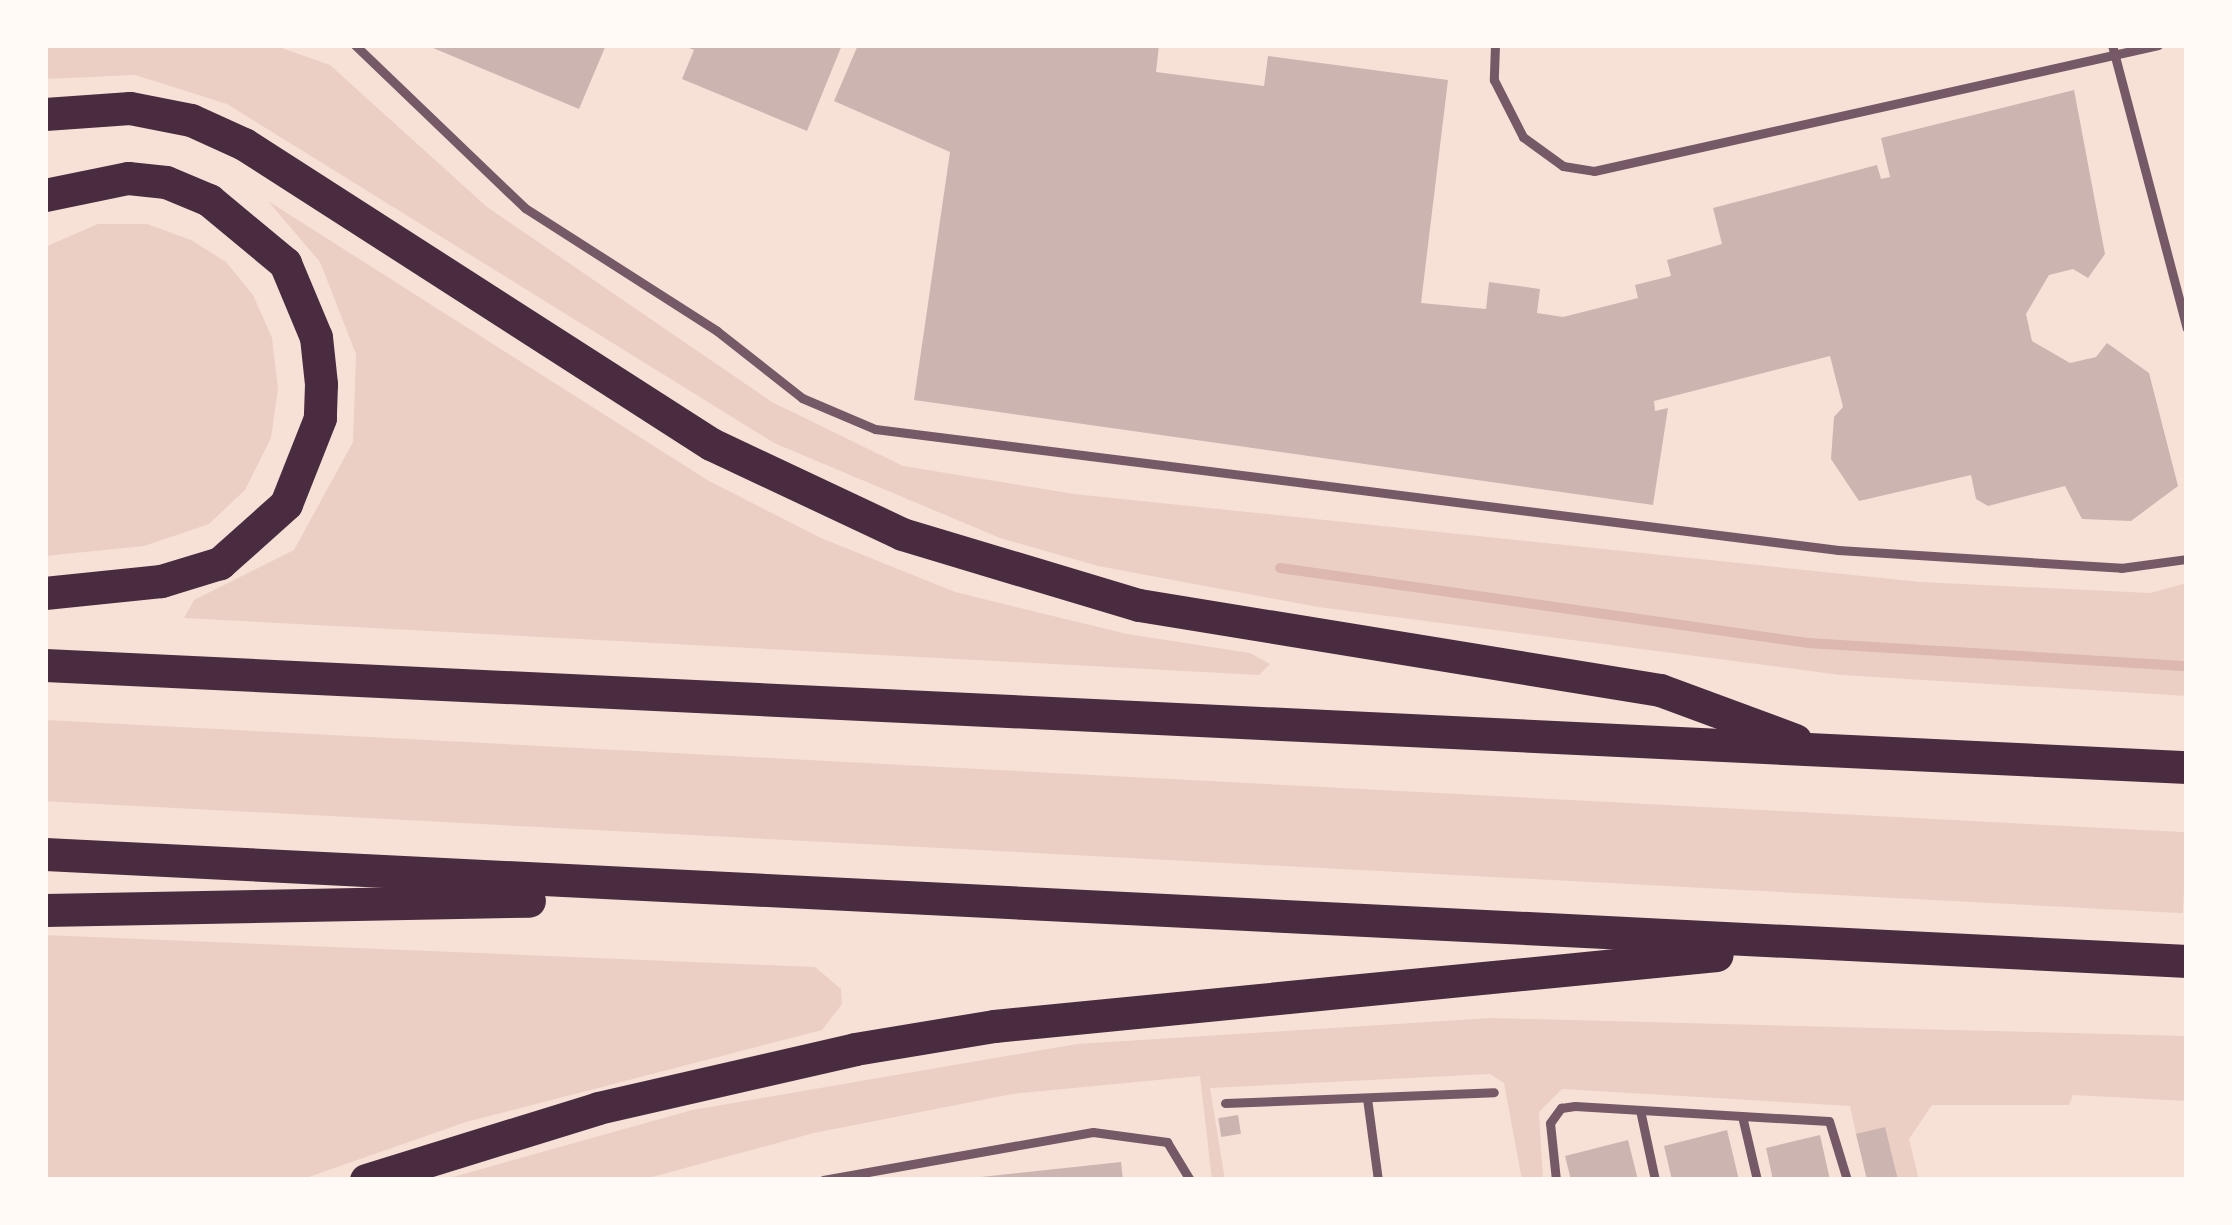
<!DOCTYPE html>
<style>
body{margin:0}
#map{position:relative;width:2232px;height:1225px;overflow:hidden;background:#f7e1d7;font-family:"IBM Plex Serif",serif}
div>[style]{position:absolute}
.green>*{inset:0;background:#ebcfc5;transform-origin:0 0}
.stream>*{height:10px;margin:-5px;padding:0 5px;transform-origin:5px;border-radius:5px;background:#dcb8b0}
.building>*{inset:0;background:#ccb4b1;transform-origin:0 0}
.service>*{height:9px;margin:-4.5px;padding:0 4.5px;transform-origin:4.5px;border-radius:4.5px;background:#755966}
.motorway>*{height:33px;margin:-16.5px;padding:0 16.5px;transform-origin:16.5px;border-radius:16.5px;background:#4a2c40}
span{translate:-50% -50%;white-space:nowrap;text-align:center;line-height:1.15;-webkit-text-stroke:10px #fffaf5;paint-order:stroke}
.frame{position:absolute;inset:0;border:48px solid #fffaf5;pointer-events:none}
</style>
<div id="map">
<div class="green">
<i style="clip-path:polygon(45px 45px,273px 45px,330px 65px,487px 207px,772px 402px,903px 466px,1074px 494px,1921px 582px,2150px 593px,2187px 583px,2187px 696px,1841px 675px,1318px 607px,1098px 566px,1000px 538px,774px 443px,227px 104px,135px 75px,45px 79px)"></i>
<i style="clip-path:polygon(268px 201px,709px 481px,821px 538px,955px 592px,1127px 634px,1250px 653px,1270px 664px,1259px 675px,184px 618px,194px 600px,294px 550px,353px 442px,356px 354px,320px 262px)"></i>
<i style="clip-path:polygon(98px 224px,147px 224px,191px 240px,226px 262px,253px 295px,272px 338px,278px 389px,271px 438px,245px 490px,209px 524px,144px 546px,45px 556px,45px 247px)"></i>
<i style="left:45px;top:720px;width:2145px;height:81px;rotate:3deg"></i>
<i style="clip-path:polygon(45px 935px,815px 967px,841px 989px,842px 1004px,822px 1030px,466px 1122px,300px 1180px,45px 1180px)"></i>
<i style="clip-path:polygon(1491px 1018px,2187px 1036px,2187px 1101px,2073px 1095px,2069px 1105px,1932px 1105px,1909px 1139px,1919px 1180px,1898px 1180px,1856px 1134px,1850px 1106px,1562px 1089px,1539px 1112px,1543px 1180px,1522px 1180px,1504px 1083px,1490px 1074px,1210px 1088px,1225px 1180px,1212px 1180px,1200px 1076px,1012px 1094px,814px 1133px,641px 1180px,442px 1180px,692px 1110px,1077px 1044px)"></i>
</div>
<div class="stream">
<i style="left:1280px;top:568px;width:533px;rotate:8.08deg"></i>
<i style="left:1808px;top:643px;width:380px;rotate:3.5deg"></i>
</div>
<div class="building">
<i style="clip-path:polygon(426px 45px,606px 45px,579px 109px)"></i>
<i style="clip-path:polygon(682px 45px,842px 45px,807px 131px,682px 79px,694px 50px)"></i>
<i style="clip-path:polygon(858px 45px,1159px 45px,1156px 72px,1264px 86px,1268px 56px,1448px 80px,1421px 303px,1486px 309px,1489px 282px,1540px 289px,1537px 313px,1563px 317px,1638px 298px,1635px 285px,1671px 276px,1667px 260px,1722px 244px,1713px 208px,1877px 165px,1881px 179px,1890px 177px,1881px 138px,2074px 90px,2105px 254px,2088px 278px,2073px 269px,2049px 275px,2026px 314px,2032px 341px,2070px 363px,2096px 357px,2107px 343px,2149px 373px,2178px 486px,2131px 521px,2082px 519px,2065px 486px,1988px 506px,1976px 499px,1971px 475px,1859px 501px,1831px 459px,1834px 417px,1843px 407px,1830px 356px,1654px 401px,1655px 411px,1668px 408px,1653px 505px,914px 400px,950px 152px,834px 101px)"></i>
<i style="left:1238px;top:1115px;width:19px;height:20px;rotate:81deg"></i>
<i style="clip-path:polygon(1885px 1127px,1898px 1180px,1867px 1180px,1856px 1134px)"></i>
<i style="clip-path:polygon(1727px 1130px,1739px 1180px,1672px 1180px,1664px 1146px)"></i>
<i style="clip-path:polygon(1820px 1135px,1830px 1180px,1773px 1180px,1766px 1148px)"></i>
<i style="clip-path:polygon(1628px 1140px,1638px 1180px,1571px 1180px,1565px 1156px)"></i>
<i style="clip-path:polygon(1121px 1162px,1123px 1180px,981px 1180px,981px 1177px)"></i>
</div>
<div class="service">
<i style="left:355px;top:45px;width:236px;rotate:43.8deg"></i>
<i style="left:525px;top:208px;width:228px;rotate:32.6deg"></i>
<i style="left:717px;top:331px;width:108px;rotate:38.2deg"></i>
<i style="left:802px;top:398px;width:79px;rotate:23deg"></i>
<i style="left:875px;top:429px;width:971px;rotate:7.16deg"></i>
<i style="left:1838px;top:550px;width:284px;rotate:3.6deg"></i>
<i style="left:2121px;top:568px;width:67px;rotate:-7.8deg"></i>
<i style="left:1495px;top:45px;width:35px;rotate:92deg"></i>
<i style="left:1494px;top:80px;width:64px;rotate:63deg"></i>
<i style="left:1523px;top:137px;width:49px;rotate:35.9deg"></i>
<i style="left:1563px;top:166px;width:31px;rotate:9deg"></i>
<i style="left:1594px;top:171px;width:578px;rotate:-12.59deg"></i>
<i style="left:2112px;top:45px;width:293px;rotate:75.2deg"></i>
<i style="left:1367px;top:1098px;width:83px;rotate:82.4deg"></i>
<i style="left:1225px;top:1103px;width:269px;rotate:-2.3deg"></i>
<i style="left:1640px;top:1110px;width:72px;rotate:77.9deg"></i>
<i style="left:1742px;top:1116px;width:66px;rotate:76.8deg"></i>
<i style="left:823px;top:1180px;width:274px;rotate:-10.1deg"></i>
<i style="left:1093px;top:1132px;width:75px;rotate:7.7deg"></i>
<i style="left:1167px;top:1142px;width:44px;rotate:58.8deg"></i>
<i style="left:1556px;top:1180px;width:57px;rotate:-96deg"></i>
<i style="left:1550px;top:1123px;width:19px;rotate:-54deg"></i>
<i style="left:1561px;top:1108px;width:14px;rotate:-8deg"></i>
<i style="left:1575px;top:1106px;width:254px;rotate:3.4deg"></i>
<i style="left:1829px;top:1121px;width:62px;rotate:73deg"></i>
</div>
<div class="motorway">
<i style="left:45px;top:114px;width:85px;rotate:-4deg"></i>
<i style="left:130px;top:108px;width:62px;rotate:11.1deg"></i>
<i style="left:191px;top:120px;width:58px;rotate:24.4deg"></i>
<i style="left:244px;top:144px;width:555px;rotate:32.72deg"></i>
<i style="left:711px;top:444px;width:211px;rotate:25.2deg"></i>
<i style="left:902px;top:534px;width:247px;rotate:16.7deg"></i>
<i style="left:1139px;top:605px;width:528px;rotate:9.27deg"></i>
<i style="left:1660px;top:690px;width:144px;rotate:20.3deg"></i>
<i style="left:45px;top:195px;width:85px;rotate:-11.6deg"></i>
<i style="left:128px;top:178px;width:38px;rotate:6deg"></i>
<i style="left:166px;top:182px;width:47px;rotate:22.7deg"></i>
<i style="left:209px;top:200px;width:99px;rotate:39.7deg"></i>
<i style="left:285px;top:263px;width:80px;rotate:67.3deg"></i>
<i style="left:316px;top:337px;width:47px;rotate:83.9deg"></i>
<i style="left:321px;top:384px;width:34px;rotate:92deg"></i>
<i style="left:320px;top:418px;width:92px;rotate:111.6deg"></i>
<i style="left:286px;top:504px;width:89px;rotate:138.2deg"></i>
<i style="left:220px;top:563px;width:62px;rotate:163deg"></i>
<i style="left:161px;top:581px;width:117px;rotate:174.1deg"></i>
<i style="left:45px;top:665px;width:2144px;rotate:2.73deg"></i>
<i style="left:45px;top:854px;width:2145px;rotate:2.86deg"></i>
<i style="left:45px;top:910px;width:484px;rotate:-1.1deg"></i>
<i style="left:366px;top:1180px;width:243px;rotate:-17.2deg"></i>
<i style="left:598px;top:1108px;width:264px;rotate:-12.9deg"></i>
<i style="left:855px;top:1049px;width:141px;rotate:-9.4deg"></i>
<i style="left:994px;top:1026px;width:726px;rotate:-5.61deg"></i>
</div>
<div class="frame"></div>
</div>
